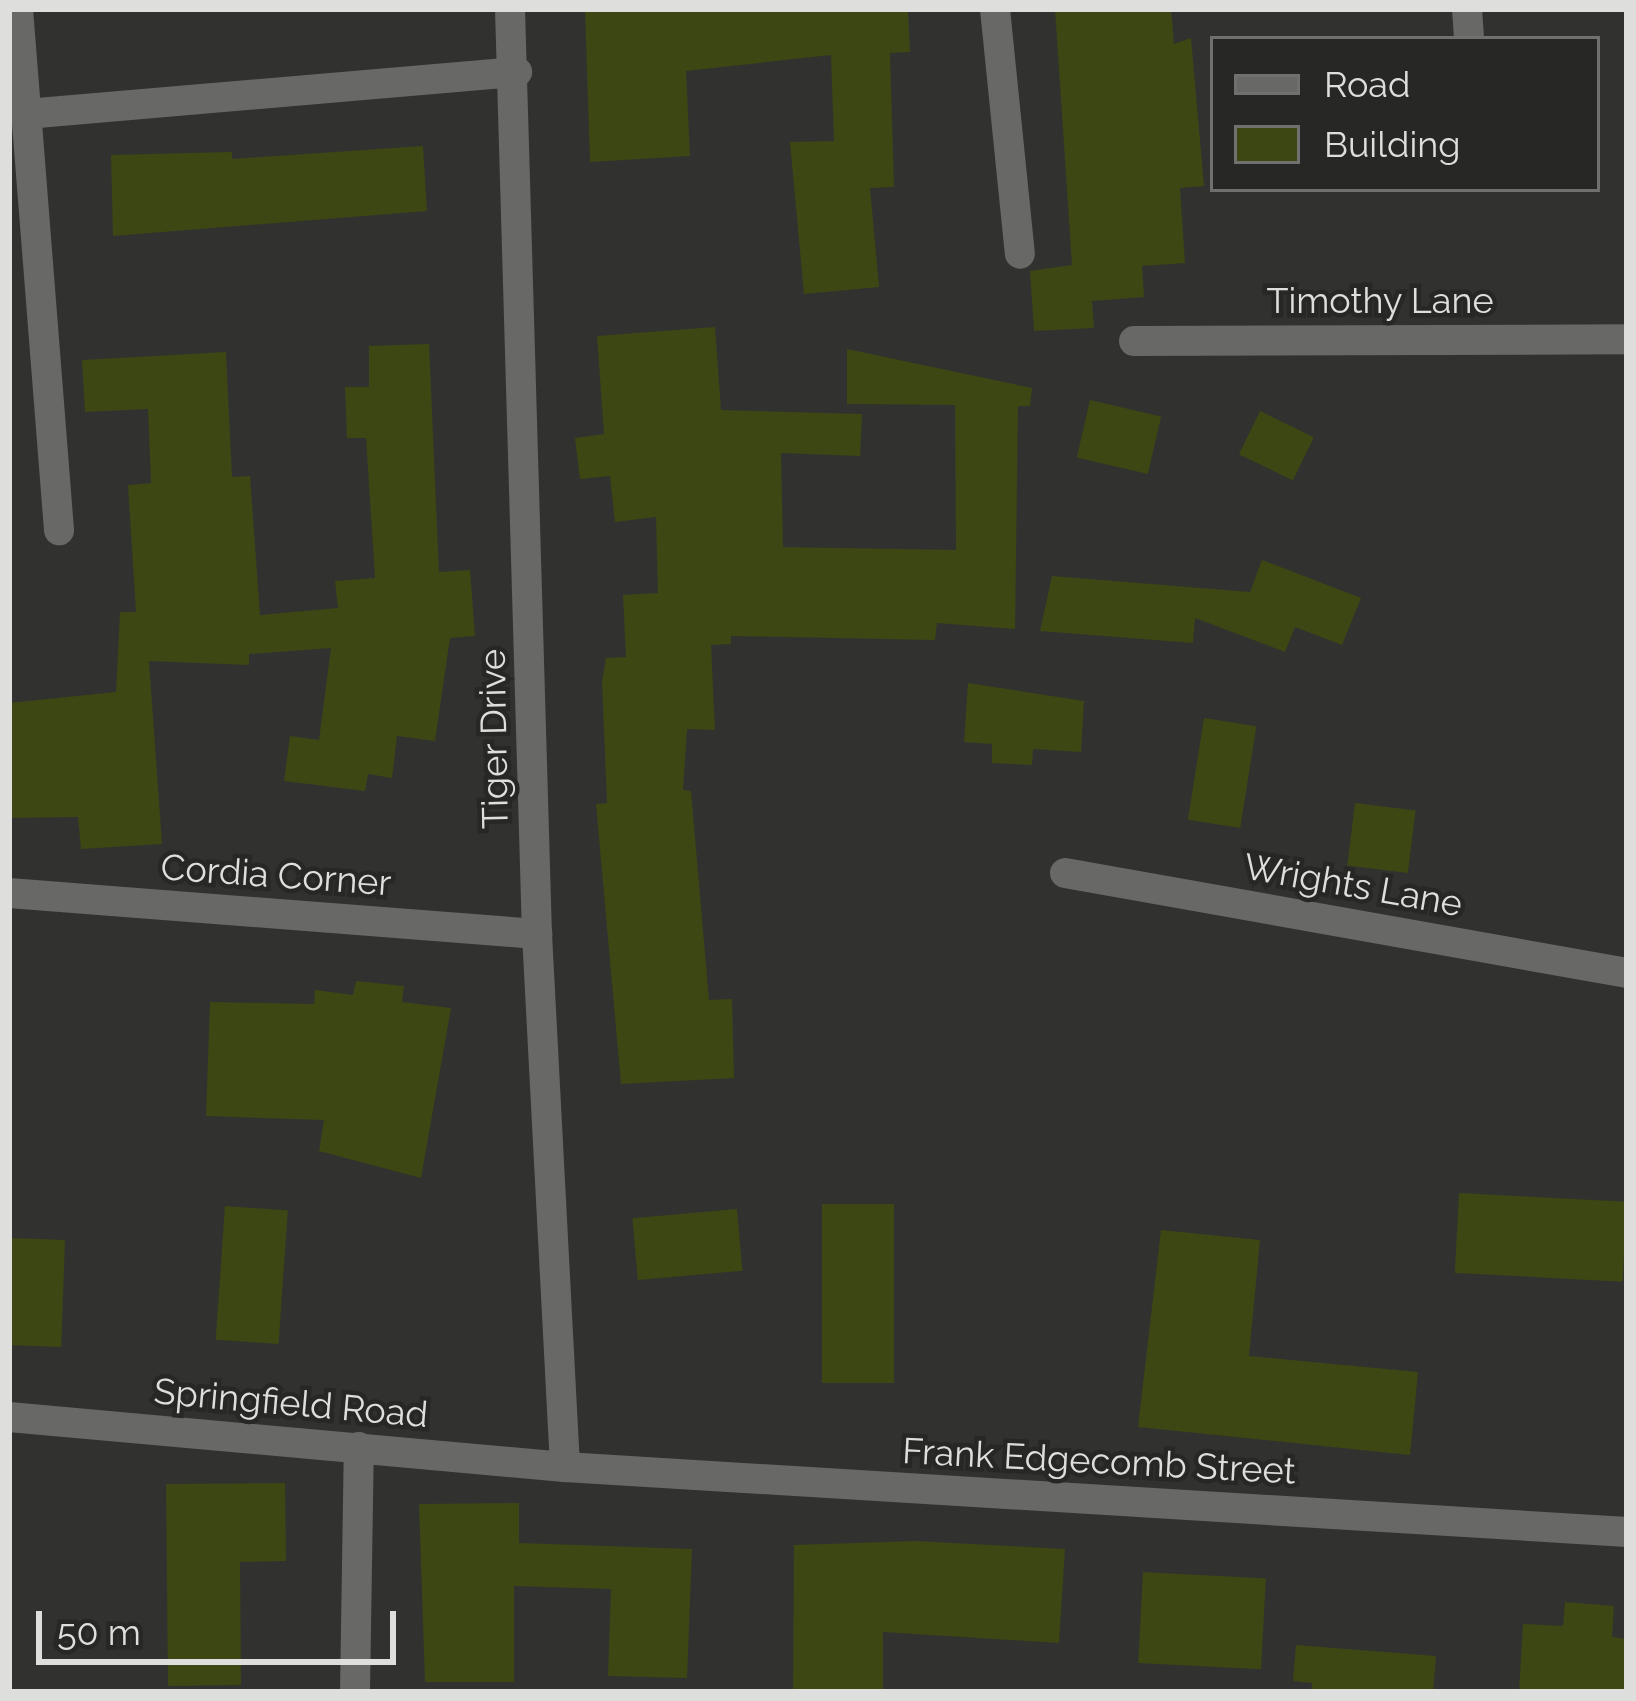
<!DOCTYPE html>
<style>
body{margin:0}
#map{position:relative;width:1636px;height:1701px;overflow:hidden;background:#31322f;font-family:Raleway,sans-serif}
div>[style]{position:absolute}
.building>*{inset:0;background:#3c4713;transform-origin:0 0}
.minor>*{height:30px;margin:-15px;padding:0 15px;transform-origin:15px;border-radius:15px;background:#686866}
span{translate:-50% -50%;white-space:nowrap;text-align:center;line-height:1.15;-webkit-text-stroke:9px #272825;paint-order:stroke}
.street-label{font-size:36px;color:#dededc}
.frame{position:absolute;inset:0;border:12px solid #dededc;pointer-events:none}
.legend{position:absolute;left:1210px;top:36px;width:390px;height:156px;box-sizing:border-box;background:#272825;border:3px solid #70716e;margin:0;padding:15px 21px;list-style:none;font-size:36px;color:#dededc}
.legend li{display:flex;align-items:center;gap:24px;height:60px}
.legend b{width:60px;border:3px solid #70716e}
.scale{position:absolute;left:36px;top:1611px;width:360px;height:54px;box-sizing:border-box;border:6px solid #dededc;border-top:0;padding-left:15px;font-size:36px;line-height:42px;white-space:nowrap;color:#dededc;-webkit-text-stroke:9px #272825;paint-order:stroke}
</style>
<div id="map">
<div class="building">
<i style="clip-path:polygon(585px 9px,908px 9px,910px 52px,890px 53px,894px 187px,870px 188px,879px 287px,804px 294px,790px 142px,834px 141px,831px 55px,686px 71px,690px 156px,590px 162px)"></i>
<i style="clip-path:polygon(1055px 9px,1171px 9px,1174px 44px,1191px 38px,1204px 186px,1180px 188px,1185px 263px,1142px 266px,1144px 297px,1092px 301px,1094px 328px,1034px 331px,1030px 271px,1072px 265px)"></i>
<i style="clip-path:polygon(423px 146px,427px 211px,113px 236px,111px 155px,232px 152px,232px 159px)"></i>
<i style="clip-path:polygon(715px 327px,721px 410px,862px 414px,860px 456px,781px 453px,783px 547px,956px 550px,955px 405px,847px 404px,847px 349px,1032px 388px,1030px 406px,1018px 406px,1015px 629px,937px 623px,935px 640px,731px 636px,731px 644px,711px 645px,715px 730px,687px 729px,683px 790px,691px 791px,709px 1000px,732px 999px,734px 1078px,621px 1084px,596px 804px,607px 803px,602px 682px,606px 658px,626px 657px,623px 595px,658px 593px,656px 517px,615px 522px,610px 476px,580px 479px,575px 438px,604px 434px,597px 336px)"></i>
<i style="clip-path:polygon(429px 344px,439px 572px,470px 570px,475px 636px,450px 638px,435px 741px,397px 736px,392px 778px,368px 774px,365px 791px,284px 781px,290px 736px,319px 740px,331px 648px,249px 654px,249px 665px,149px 661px,162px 844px,81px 849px,78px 817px,9px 818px,9px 703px,116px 692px,120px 612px,136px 612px,128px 485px,151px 483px,148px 409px,85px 412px,82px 360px,226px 352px,232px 477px,250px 476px,260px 615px,338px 608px,335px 581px,375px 578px,366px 438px,347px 438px,345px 387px,369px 387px,369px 346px)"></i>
<i style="left:1090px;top:400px;width:73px;height:59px;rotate:13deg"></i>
<i style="left:1260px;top:411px;width:60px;height:48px;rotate:26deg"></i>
<i style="clip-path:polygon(1262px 560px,1361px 598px,1342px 645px,1295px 627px,1285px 652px,1195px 618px,1193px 643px,1040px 631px,1052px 576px,1250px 592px)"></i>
<i style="clip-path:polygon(968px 683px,1084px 701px,1081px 752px,1033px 749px,1032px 765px,992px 763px,992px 744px,964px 742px)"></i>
<i style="left:1204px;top:718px;width:53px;height:103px;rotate:9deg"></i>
<i style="left:1355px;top:803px;width:61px;height:63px;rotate:7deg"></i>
<i style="clip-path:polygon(356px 981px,404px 986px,402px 1002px,451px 1008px,421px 1178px,319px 1151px,324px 1120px,206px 1116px,210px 1002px,314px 1004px,315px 990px,353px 995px)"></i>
<i style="left:1459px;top:1193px;width:168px;height:80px;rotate:3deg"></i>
<i style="left:822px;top:1204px;width:72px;height:179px"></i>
<i style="left:225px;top:1206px;width:63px;height:134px;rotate:4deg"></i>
<i style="left:737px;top:1209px;width:62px;height:105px;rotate:85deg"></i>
<i style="clip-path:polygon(1161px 1230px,1260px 1240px,1249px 1356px,1418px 1372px,1410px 1455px,1138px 1427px)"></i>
<i style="left:9px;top:1238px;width:56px;height:107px;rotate:2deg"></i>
<i style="clip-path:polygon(285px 1483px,286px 1561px,240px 1562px,241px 1685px,168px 1686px,166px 1484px)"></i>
<i style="clip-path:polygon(519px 1503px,519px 1543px,692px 1549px,687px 1678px,608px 1676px,611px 1589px,514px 1586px,514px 1682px,425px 1682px,419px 1504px)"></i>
<i style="clip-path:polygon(916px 1541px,1065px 1549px,1059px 1643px,883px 1632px,883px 1692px,793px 1692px,794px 1545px)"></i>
<i style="left:1143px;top:1572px;width:123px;height:91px;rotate:3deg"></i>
<i style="clip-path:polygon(1565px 1602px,1614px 1606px,1612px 1637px,1627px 1639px,1627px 1692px,1519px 1692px,1523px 1624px,1563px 1626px)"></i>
<i style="clip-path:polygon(1296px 1645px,1436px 1656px,1433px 1692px,1312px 1692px,1312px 1683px,1293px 1681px)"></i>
</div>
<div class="minor">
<i style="left:18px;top:9px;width:523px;rotate:85.5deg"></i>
<i style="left:510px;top:9px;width:925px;rotate:88.33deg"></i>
<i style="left:537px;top:934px;width:534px;rotate:86.99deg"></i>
<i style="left:995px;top:9px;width:246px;rotate:84.2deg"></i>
<i style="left:1467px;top:9px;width:30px;rotate:86deg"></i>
<i style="left:26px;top:114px;width:493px;rotate:-4.9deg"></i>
<i style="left:1134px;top:341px;width:493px;rotate:-0.2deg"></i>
<i style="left:1065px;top:873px;width:571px;rotate:10.09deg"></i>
<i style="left:9px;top:893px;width:530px;rotate:4.44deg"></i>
<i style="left:9px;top:1417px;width:558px;rotate:5.14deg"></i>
<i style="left:565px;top:1467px;width:1064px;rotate:3.5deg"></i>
<i style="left:355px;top:1692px;width:245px;rotate:-89.1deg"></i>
</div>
<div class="street-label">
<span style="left:1380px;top:301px">Timothy Lane</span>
<span style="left:494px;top:739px;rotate:-91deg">Tiger Drive</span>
<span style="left:276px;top:875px;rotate:4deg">Cordia Corner</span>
<span style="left:1353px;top:885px;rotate:10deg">Wrights Lane</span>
<span style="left:291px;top:1403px;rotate:5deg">Springfield Road</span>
<span style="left:1099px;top:1461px;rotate:3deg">Frank Edgecomb Street</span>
</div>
<div class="frame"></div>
<ul class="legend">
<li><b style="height:15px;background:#686866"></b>Road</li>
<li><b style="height:33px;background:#3c4713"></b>Building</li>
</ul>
<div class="scale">50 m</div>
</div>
